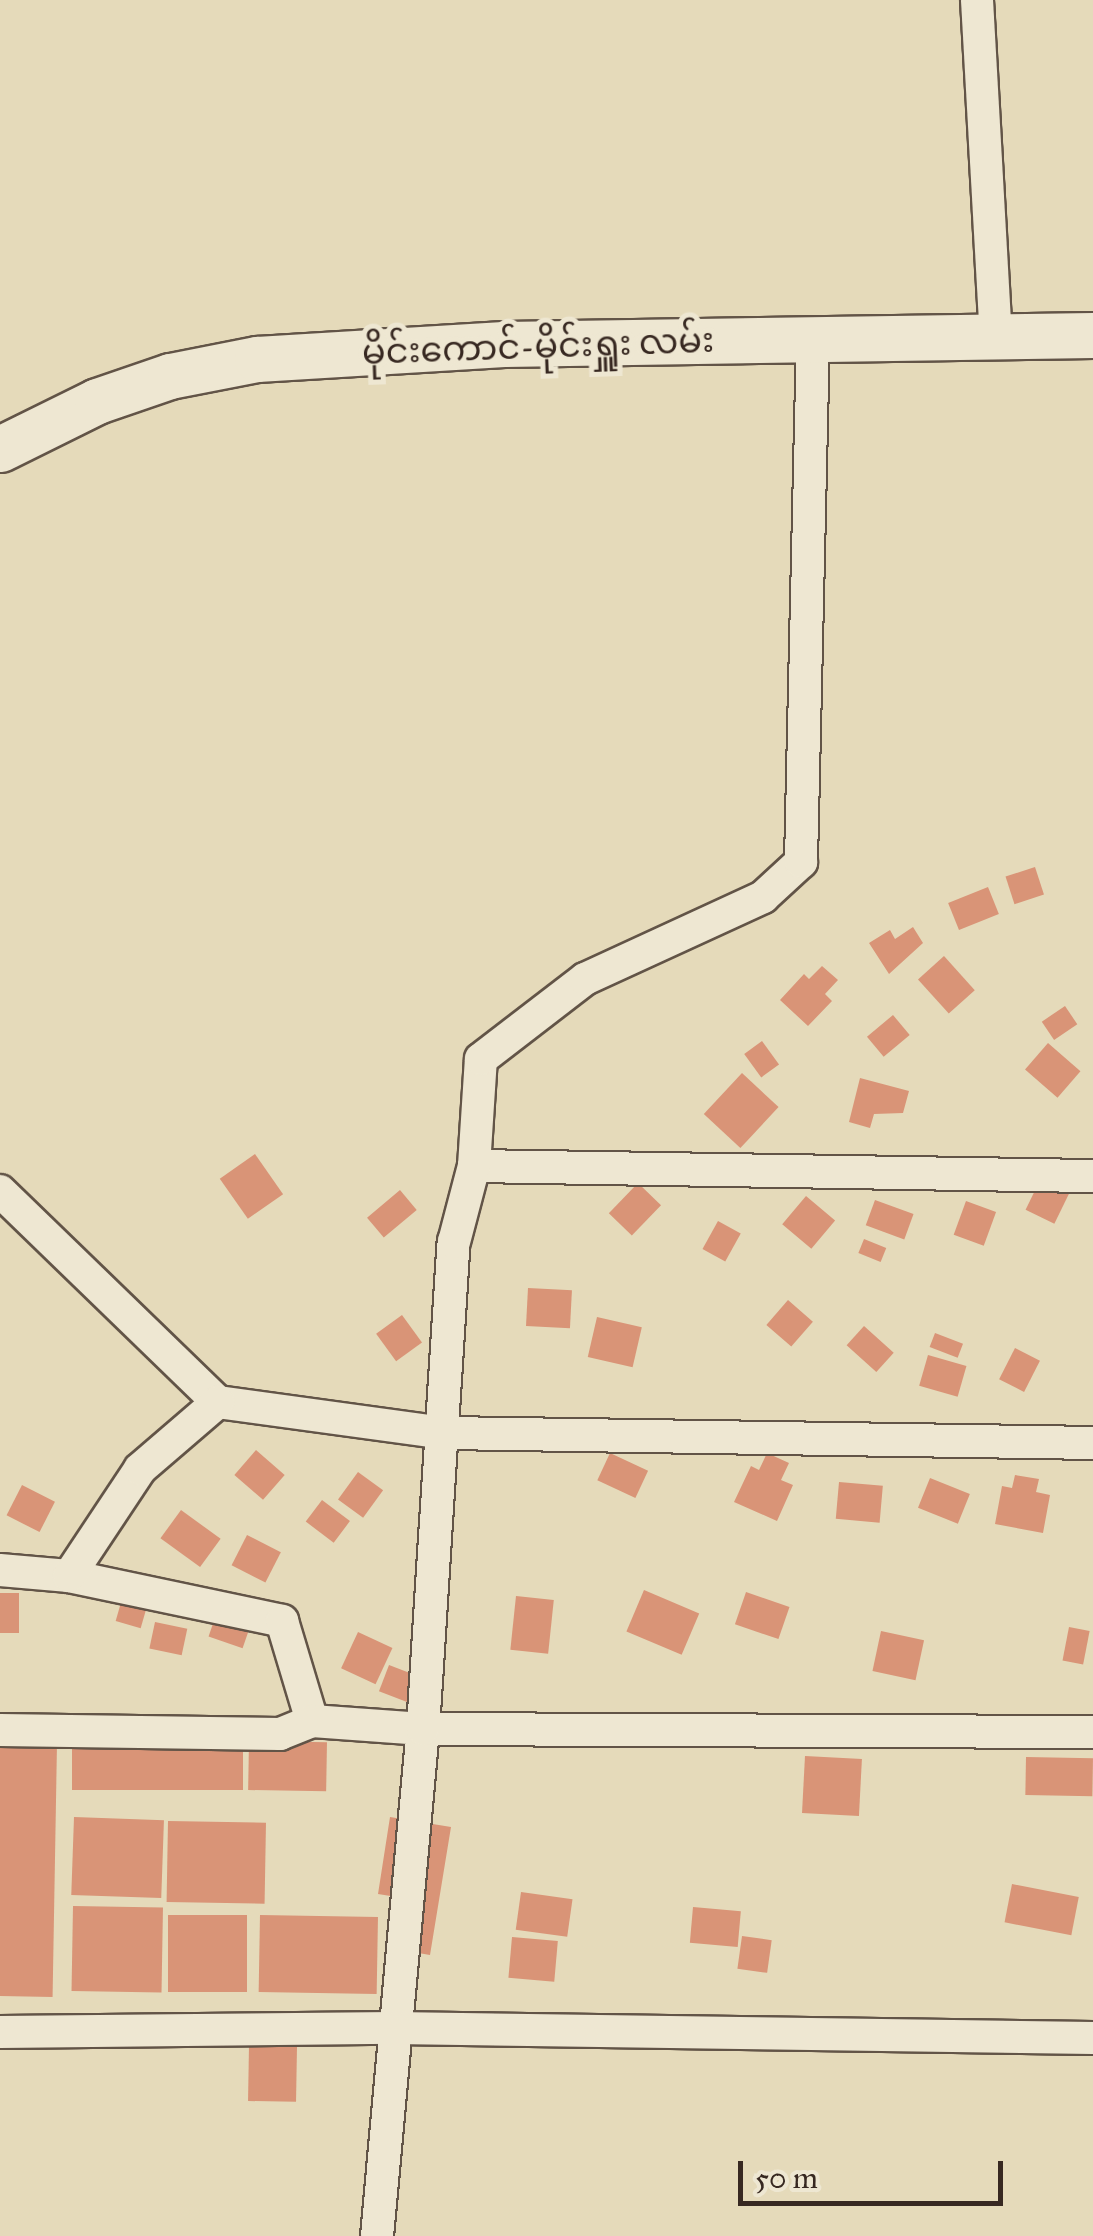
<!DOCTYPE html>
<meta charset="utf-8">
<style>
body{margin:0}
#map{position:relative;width:1093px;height:2236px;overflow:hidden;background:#e5daba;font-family:"IM FELL Great Primer","Noto Sans Myanmar",serif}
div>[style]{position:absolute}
.building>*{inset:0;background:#d99477;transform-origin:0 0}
.roads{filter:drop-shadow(2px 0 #625447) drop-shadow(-2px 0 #625447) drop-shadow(0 2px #625447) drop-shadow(0 -2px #625447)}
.street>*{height:32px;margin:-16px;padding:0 16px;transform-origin:16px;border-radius:16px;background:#eee7d2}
.secondary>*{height:45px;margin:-22.5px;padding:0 22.5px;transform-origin:22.5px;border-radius:22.5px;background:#eee7d2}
span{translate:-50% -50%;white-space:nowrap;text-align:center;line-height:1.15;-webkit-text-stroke:10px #eee7d2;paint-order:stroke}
.street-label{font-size:35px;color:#372821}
.scale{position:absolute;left:738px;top:2161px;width:265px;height:45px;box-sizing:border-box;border:5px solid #372821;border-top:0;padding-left:12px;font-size:30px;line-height:35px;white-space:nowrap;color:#372821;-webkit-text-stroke:8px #eee7d2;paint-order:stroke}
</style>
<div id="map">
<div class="building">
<i style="left:1035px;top:867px;width:29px;height:31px;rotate:72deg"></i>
<i style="left:988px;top:887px;width:29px;height:43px;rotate:68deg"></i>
<i style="clip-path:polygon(913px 927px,923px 943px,889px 974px,869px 943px,890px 930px,895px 939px)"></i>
<i style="left:944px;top:956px;width:46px;height:35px;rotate:48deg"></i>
<i style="clip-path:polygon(822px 966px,838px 980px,825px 994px,832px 1001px,808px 1026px,780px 1000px,804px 974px,809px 979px)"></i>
<i style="left:1065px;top:1006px;width:22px;height:28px;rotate:56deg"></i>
<i style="left:893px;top:1015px;width:26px;height:34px;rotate:50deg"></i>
<i style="left:762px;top:1041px;width:29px;height:22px;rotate:54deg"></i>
<i style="left:1048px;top:1043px;width:43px;height:35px;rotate:41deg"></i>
<i style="left:742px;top:1073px;width:50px;height:56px;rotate:43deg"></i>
<i style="clip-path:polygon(860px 1078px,909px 1091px,903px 1113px,874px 1114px,870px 1128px,849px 1122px)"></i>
<i style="left:255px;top:1154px;width:49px;height:43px;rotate:55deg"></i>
<i style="left:1044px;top:1172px;width:32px;height:42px;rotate:26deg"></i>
<i style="left:638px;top:1183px;width:32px;height:42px;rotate:44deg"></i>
<i style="left:400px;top:1190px;width:26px;height:43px;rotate:50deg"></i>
<i style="left:806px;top:1196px;width:38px;height:37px;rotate:40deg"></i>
<i style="left:875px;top:1200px;width:41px;height:27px;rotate:20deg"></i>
<i style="left:966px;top:1201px;width:32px;height:36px;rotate:20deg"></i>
<i style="left:718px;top:1221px;width:26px;height:32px;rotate:29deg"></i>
<i style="left:864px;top:1239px;width:24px;height:15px;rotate:22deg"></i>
<i style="left:528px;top:1288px;width:44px;height:38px;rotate:3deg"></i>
<i style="left:788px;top:1300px;width:33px;height:33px;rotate:41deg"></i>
<i style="left:402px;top:1315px;width:34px;height:32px;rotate:54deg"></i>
<i style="left:597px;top:1317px;width:46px;height:41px;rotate:13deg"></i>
<i style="left:864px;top:1326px;width:40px;height:26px;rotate:42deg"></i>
<i style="left:935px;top:1333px;width:30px;height:15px;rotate:21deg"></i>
<i style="left:1015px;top:1348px;width:28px;height:35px;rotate:27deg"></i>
<i style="left:928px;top:1355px;width:40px;height:32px;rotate:16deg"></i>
<i style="left:256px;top:1450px;width:38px;height:33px;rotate:41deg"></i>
<i style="left:610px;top:1453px;width:42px;height:30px;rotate:25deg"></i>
<i style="clip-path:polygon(767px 1453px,789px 1463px,781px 1480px,793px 1485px,777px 1521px,734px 1502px,751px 1466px,759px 1470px)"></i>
<i style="left:358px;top:1472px;width:31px;height:34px;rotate:36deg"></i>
<i style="clip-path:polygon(1015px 1475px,1039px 1479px,1036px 1492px,1050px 1495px,1043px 1533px,995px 1524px,1002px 1486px,1012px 1488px)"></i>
<i style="left:930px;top:1478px;width:43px;height:32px;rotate:22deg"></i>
<i style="left:839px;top:1482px;width:44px;height:37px;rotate:5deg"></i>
<i style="left:22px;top:1485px;width:37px;height:34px;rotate:27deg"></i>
<i style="left:322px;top:1500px;width:35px;height:27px;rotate:37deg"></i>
<i style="left:181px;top:1510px;width:49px;height:35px;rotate:36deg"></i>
<i style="left:247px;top:1535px;width:38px;height:34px;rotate:27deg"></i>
<i style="left:644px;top:1590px;width:60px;height:45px;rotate:23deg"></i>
<i style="left:746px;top:1592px;width:46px;height:34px;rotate:19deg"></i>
<i style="left:0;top:1593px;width:19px;height:40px"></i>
<i style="left:516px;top:1596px;width:38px;height:54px;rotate:6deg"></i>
<i style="left:122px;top:1599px;width:26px;height:23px;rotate:16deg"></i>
<i style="left:218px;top:1609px;width:36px;height:29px;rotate:19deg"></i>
<i style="left:155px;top:1622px;width:33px;height:27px;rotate:12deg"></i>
<i style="left:1069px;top:1627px;width:21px;height:34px;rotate:11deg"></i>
<i style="left:881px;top:1631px;width:44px;height:41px;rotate:12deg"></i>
<i style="left:358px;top:1632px;width:38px;height:40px;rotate:25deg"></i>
<i style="left:389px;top:1665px;width:30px;height:28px;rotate:21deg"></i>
<i style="left:249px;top:1741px;width:78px;height:49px;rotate:1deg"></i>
<i style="left:0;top:1743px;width:57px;height:253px;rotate:1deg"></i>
<i style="left:243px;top:1743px;width:47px;height:171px;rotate:90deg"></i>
<i style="left:805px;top:1756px;width:57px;height:57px;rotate:3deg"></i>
<i style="left:1026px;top:1757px;width:67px;height:38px;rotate:1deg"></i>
<i style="left:74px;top:1817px;width:90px;height:78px;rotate:2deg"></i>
<i style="clip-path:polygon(390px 1817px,451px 1827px,430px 1955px,395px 1949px,403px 1898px,378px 1894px)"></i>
<i style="left:168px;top:1821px;width:98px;height:81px;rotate:1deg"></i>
<i style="left:1012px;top:1884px;width:68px;height:39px;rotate:11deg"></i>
<i style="left:521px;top:1892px;width:52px;height:38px;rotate:8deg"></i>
<i style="left:73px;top:1906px;width:90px;height:85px;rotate:1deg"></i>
<i style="left:693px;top:1907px;width:48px;height:36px;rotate:5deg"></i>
<i style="left:168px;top:1915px;width:79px;height:77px"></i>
<i style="left:260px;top:1915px;width:118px;height:77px;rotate:1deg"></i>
<i style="left:742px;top:1936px;width:30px;height:33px;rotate:8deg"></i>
<i style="left:512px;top:1937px;width:46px;height:41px;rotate:5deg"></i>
<i style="left:249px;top:2046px;width:48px;height:55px;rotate:1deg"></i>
</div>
<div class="roads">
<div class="street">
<i style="left:977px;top:0;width:338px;rotate:86.8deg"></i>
<i style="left:474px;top:1166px;width:619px;rotate:0.93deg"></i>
<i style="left:0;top:1191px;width:303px;rotate:44.1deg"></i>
<i style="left:218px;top:1402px;width:229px;rotate:7.8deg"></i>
<i style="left:445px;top:1433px;width:648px;rotate:0.88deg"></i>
<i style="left:0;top:1570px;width:69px;rotate:5deg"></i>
<i style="left:69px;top:1576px;width:218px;rotate:11.9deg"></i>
<i style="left:282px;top:1621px;width:104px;rotate:73.3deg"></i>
<i style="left:69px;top:1576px;width:128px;rotate:-56.4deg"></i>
<i style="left:140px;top:1469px;width:103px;rotate:-40.7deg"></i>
<i style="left:0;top:1730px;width:280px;rotate:0.8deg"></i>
<i style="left:280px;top:1734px;width:35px;rotate:-22deg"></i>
<i style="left:312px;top:1721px;width:111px;rotate:4.1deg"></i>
<i style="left:423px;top:1729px;width:670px;rotate:0.26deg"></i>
<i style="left:0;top:2032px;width:394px;rotate:-0.6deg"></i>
<i style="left:394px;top:2028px;width:699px;rotate:0.82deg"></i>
<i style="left:377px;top:2236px;width:509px;rotate:-84.82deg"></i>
<i style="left:423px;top:1729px;width:488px;rotate:-86.4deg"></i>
<i style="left:454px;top:1242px;width:79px;rotate:-75.3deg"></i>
<i style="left:474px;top:1166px;width:107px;rotate:-86.3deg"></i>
<i style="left:481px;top:1059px;width:131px;rotate:-37.6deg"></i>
<i style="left:585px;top:979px;width:196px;rotate:-24.7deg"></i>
<i style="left:763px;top:897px;width:52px;rotate:-42.6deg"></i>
<i style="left:801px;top:862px;width:523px;rotate:-88.69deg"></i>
</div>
<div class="secondary">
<i style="left:0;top:449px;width:108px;rotate:-26.3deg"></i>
<i style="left:97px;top:401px;width:77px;rotate:-18.9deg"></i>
<i style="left:170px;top:376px;width:89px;rotate:-11.1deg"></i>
<i style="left:257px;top:359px;width:247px;rotate:-3.5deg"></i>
<i style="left:504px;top:344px;width:589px;rotate:-0.88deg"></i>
</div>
</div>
<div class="street-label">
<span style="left:538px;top:347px;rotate:-2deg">မိုင်းကောင်-မိုင်းရှူး လမ်း</span>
</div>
<div class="scale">50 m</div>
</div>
